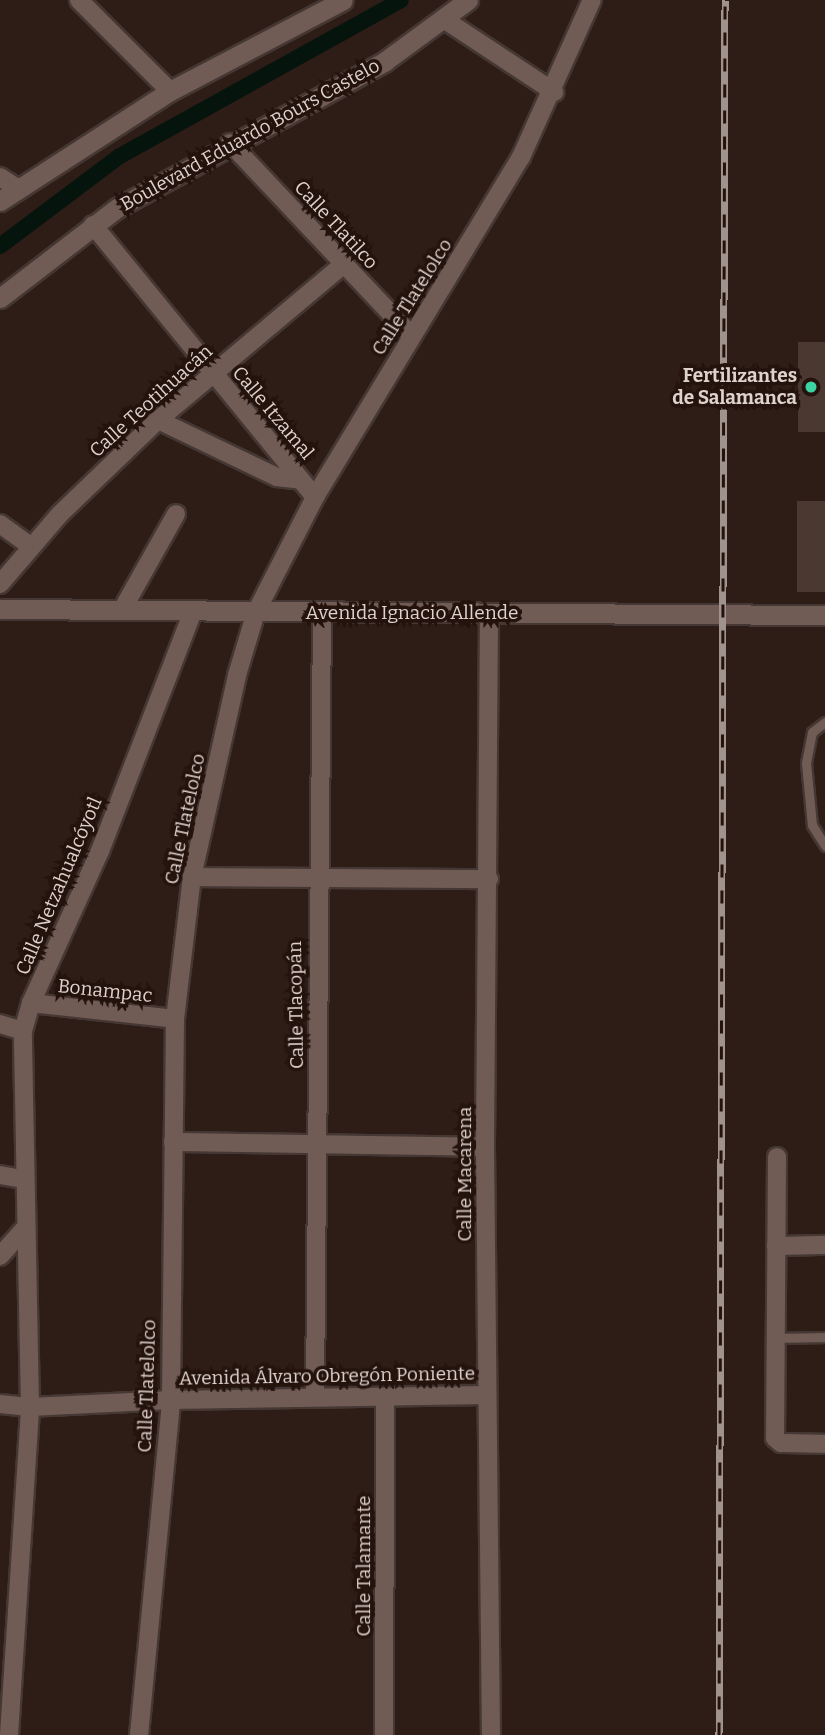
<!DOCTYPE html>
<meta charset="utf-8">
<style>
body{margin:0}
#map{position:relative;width:825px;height:1735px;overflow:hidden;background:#2e1c16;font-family:Bitter,serif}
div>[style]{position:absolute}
.canal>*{height:16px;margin:-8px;padding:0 8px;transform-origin:8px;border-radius:8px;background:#06140e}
.building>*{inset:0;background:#4b3831;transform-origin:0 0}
.roads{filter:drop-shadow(2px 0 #453733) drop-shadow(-2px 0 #453733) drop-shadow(0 2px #453733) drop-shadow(0 -2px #453733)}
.service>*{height:9px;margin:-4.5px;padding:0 4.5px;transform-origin:4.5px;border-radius:4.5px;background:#715c55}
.minor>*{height:18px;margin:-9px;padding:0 9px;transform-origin:9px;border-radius:9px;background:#715c55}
.tertiary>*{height:19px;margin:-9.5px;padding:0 9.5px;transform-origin:9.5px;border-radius:9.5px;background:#715c55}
.secondary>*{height:19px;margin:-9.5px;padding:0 9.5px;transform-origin:9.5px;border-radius:9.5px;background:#715c55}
.rail>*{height:7px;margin-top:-3.5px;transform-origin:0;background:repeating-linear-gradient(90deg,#24130d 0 13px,#a0928d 0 26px);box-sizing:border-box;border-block:2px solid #a0928d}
.dots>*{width:19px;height:19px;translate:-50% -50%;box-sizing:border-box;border:4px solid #24130d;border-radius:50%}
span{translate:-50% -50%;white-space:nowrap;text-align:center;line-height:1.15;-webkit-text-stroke:7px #24130d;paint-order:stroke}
.street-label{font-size:19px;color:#ded2cd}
.poi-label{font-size:19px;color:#ded2cd;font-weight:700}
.right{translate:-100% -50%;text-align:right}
</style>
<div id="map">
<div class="canal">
<i style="left:0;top:246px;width:150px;rotate:-36.9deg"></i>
<i style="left:120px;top:156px;width:321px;rotate:-29deg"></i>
</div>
<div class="building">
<i style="left:798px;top:342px;width:27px;height:90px"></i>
<i style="left:797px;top:501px;width:28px;height:91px"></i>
</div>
<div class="roads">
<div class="service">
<i style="left:825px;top:722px;width:16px;rotate:142deg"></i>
<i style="left:812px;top:732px;width:32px;rotate:101deg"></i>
<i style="left:806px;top:763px;width:62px;rotate:84.5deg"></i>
<i style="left:812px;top:825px;width:25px;rotate:58deg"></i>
<i style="left:776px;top:1338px;width:49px;rotate:-1.2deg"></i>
</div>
<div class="minor">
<i style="left:79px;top:0;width:129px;rotate:45deg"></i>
<i style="left:445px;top:20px;width:131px;rotate:33.4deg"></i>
<i style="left:230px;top:143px;width:265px;rotate:46.7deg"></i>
<i style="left:0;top:177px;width:20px;rotate:33deg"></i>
<i style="left:93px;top:225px;width:351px;rotate:50.8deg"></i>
<i style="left:158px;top:420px;width:132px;rotate:25.6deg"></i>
<i style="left:277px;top:477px;width:24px;rotate:7deg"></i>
<i style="left:0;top:524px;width:37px;rotate:36deg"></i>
<i style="left:0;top:584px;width:92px;rotate:-49.4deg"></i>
<i style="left:60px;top:514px;width:136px;rotate:-43.8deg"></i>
<i style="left:158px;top:420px;width:243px;rotate:-40deg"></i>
<i style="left:122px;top:610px;width:110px;rotate:-60.6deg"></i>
<i style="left:489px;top:613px;width:534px;rotate:90.43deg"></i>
<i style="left:485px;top:1147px;width:588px;rotate:89.42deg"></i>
<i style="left:192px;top:877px;width:297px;rotate:0.4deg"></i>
<i style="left:31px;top:1003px;width:145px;rotate:6.3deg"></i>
<i style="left:0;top:1024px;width:24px;rotate:17deg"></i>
<i style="left:173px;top:1142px;width:312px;rotate:0.9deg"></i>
<i style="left:777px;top:1157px;width:281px;rotate:90.4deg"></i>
<i style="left:775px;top:1438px;width:8px;rotate:40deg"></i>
<i style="left:781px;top:1443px;width:44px;rotate:1.3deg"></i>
<i style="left:0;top:1175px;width:23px;rotate:10deg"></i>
<i style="left:776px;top:1246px;width:49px;rotate:-1.2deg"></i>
<i style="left:0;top:1256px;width:39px;rotate:-48deg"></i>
<i style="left:315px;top:1397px;width:785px;rotate:-89.49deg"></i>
<i style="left:0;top:1404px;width:30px;rotate:6deg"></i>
<i style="left:30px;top:1407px;width:141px;rotate:-2.8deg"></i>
<i style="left:171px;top:1400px;width:316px;rotate:-0.9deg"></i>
<i style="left:9px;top:1735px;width:329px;rotate:-86.3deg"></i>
<i style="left:30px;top:1407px;width:376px;rotate:-91.1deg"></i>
<i style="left:23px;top:1031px;width:29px;rotate:-74deg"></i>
<i style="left:31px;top:1003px;width:167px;rotate:-65.6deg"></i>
<i style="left:100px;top:851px;width:257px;rotate:-68.8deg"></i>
<i style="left:139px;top:1735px;width:337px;rotate:-84.5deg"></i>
<i style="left:171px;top:1400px;width:381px;rotate:-89.4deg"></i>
<i style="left:175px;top:1019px;width:143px;rotate:-83.2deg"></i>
<i style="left:192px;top:877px;width:207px;rotate:-77.4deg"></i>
<i style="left:237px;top:675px;width:66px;rotate:-73.2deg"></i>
<i style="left:256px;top:612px;width:129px;rotate:-62.8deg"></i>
<i style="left:315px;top:497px;width:398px;rotate:-58.8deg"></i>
<i style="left:521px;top:157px;width:172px;rotate:-65.7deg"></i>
<i style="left:384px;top:1735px;width:337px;rotate:-89.8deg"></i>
</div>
<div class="tertiary">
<i style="left:0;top:609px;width:825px;rotate:0.42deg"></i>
</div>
<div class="secondary">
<i style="left:0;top:201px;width:202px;rotate:-32.9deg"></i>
<i style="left:170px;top:91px;width:195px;rotate:-27.7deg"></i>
<i style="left:0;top:298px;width:148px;rotate:-37.6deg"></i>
<i style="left:117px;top:208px;width:306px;rotate:-28.7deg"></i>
<i style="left:385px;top:61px;width:103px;rotate:-36.3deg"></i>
</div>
</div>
<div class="rail">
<i style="left:719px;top:1735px;width:1735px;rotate:-89.8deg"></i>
</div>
<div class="dots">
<i style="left:811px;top:387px;background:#3cd4a4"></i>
</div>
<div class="street-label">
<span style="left:250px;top:135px;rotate:-29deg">Boulevard Eduardo Bours Castelo</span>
<span style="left:336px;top:225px;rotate:47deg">Calle Tlatilco</span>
<span style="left:412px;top:297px;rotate:-58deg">Calle Tlatelolco</span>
<span style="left:151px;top:401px;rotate:-42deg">Calle Teotihuacán</span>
<span style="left:273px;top:413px;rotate:50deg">Calle Itzamal</span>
<span style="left:412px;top:613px">Avenida Ignacio Allende</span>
<span style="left:185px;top:819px;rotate:-78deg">Calle Tlatelolco</span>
<span style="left:59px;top:886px;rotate:-67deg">Calle Netzahualcóyotl</span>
<span style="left:105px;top:991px;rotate:6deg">Bonampac</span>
<span style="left:296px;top:1005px;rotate:-91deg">Calle Tlacopán</span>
<span style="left:465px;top:1174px;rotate:-90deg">Calle Macarena</span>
<span style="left:327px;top:1376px;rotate:-1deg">Avenida Álvaro Obregón Poniente</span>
<span style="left:147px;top:1386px;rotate:-88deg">Calle Tlatelolco</span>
<span style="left:364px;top:1566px;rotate:-90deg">Calle Talamante</span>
</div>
<div class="poi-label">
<span class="right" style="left:797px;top:387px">Fertilizantes<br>de Salamanca</span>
</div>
</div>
